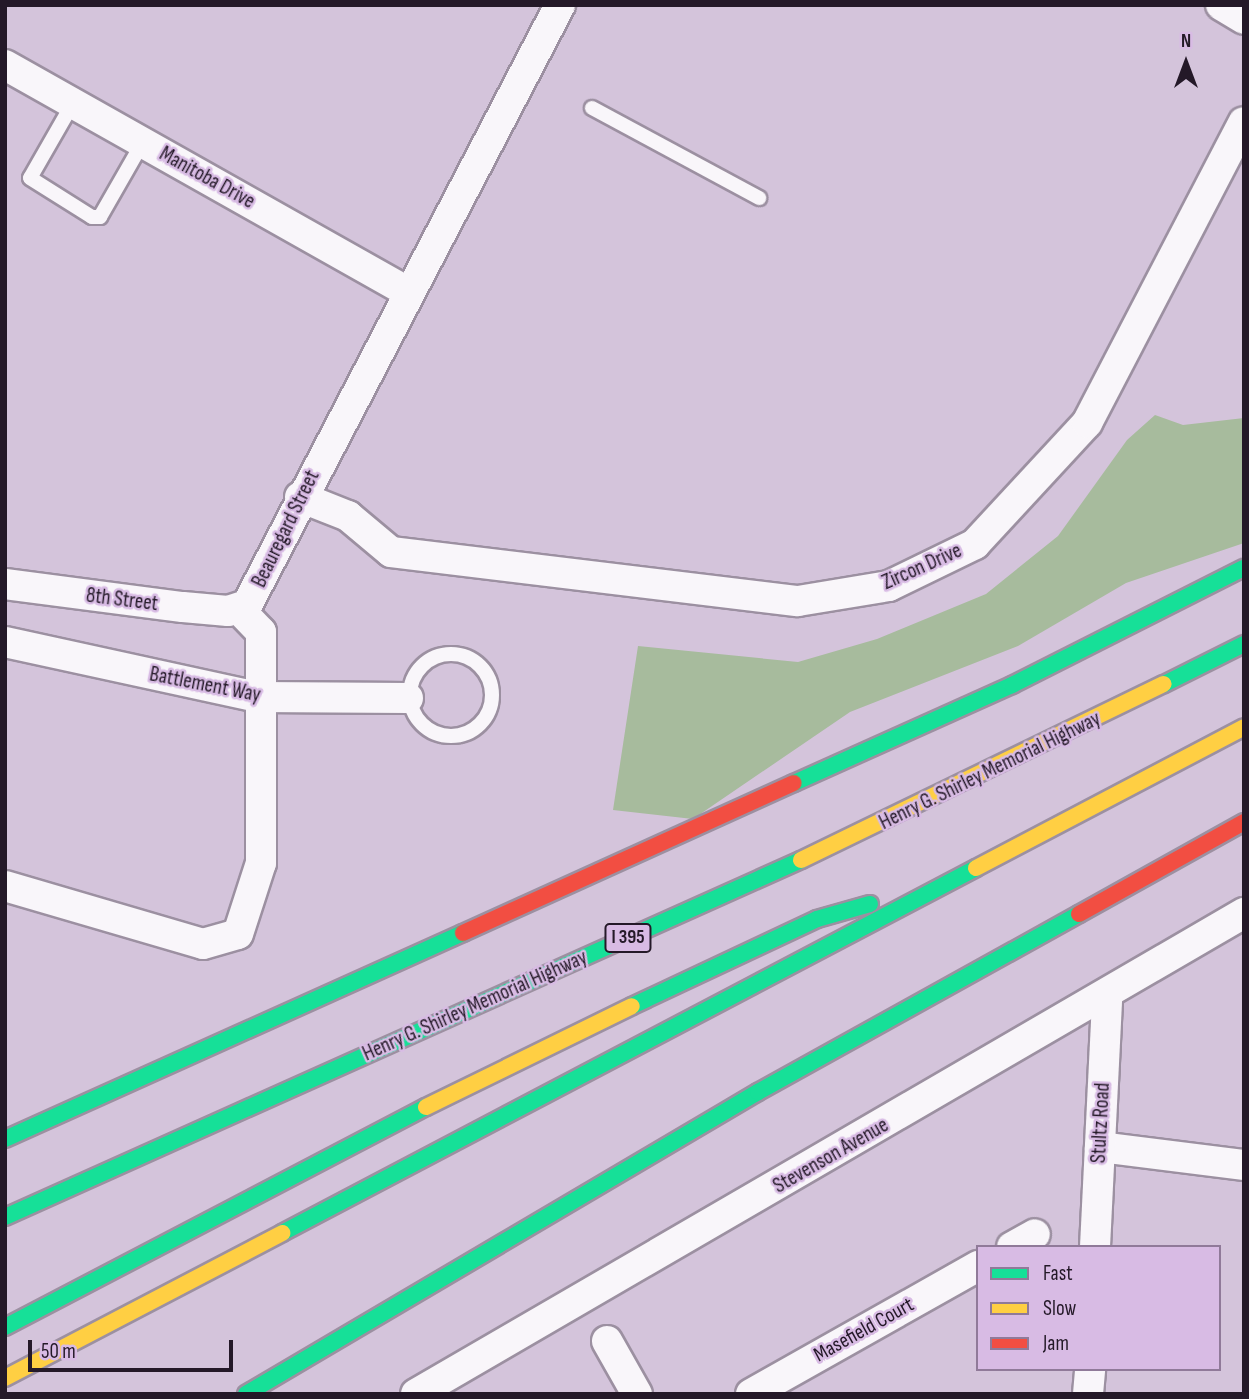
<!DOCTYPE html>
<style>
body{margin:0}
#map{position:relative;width:1249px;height:1399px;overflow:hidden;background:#d4c4db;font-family:"Sofia Sans Condensed",sans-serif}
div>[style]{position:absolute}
.green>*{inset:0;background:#a7bb9d}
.roads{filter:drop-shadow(2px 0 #9c90a1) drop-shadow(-2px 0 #9c90a1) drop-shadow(0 2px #9c90a1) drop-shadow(0 -2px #9c90a1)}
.lane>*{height:14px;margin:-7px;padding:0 7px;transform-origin:7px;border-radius:7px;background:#f9f6fa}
.lane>.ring{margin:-7px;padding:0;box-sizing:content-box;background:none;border:14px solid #f9f6fa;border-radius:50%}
.street>*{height:30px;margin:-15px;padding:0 15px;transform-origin:15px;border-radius:15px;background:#f9f6fa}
.fast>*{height:16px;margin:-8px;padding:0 8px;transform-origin:8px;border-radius:8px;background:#16e098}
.slow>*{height:16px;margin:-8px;padding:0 8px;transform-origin:8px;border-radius:8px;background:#ffcf43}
.jam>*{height:16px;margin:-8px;padding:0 8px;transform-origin:8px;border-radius:8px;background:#f24e42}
span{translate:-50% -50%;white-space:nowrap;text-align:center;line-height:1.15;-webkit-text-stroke:5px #d8bbe4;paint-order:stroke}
.shield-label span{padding:2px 5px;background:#d8bbe4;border:2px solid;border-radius:5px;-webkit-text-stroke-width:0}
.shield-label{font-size:19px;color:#241928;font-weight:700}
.street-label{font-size:21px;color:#241928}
.frame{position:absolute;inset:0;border:7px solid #241928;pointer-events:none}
.legend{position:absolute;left:976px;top:1245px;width:245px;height:126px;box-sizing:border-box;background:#d8bbe4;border:2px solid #907a99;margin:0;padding:9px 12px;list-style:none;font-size:21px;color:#241928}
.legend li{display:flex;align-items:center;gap:14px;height:35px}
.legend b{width:35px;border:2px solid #907a99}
.north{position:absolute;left:1151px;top:28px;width:70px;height:70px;-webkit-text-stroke:5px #d8bbe4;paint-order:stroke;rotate:0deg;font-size:19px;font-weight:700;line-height:28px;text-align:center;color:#241928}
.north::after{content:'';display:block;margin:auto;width:24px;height:32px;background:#241928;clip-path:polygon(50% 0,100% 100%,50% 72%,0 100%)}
.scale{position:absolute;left:28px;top:1340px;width:205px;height:32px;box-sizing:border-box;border:4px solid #241928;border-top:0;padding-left:9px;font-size:21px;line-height:24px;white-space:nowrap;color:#241928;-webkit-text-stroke:5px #d8bbe4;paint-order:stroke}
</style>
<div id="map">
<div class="green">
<i style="clip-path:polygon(1155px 415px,1183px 425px,1244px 418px,1244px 543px,1126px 583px,1018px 646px,850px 712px,693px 819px,613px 810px,638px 646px,798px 662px,877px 639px,986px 594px,1058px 536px,1127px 440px)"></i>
</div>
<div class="roads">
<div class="lane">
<i style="left:73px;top:103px;width:86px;rotate:119.8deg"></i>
<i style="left:30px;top:178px;width:73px;rotate:32.2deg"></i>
<i style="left:92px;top:217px;width:8px"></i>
<i style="left:100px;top:217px;width:86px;rotate:-60.2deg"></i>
<i style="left:592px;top:108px;width:190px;rotate:28.3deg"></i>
<i class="ring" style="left:410px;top:654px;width:68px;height:68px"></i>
</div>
<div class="street">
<i style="left:1221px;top:5px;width:27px;rotate:31deg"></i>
<i style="left:5px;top:65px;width:463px;rotate:29.4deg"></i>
<i style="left:300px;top:497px;width:52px;rotate:21.6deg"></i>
<i style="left:348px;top:516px;width:56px;rotate:39.9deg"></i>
<i style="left:391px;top:552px;width:410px;rotate:6.9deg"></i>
<i style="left:798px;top:601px;width:92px;rotate:-9.4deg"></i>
<i style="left:889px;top:586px;width:96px;rotate:-26deg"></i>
<i style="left:975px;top:544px;width:165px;rotate:-47.2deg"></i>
<i style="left:1087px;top:423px;width:339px;rotate:-62.5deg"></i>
<i style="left:5px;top:584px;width:179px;rotate:7.4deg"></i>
<i style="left:183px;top:607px;width:45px;rotate:5.1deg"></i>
<i style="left:228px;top:611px;width:20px;rotate:-18deg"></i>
<i style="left:247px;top:605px;width:677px;rotate:-62.45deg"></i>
<i style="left:5px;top:642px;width:259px;rotate:12.3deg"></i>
<i style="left:258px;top:697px;width:150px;rotate:0.4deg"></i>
<i style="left:5px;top:886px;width:206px;rotate:16.3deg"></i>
<i style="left:203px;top:944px;width:36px;rotate:-16deg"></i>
<i style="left:238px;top:934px;width:75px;rotate:-72.1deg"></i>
<i style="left:261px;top:863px;width:231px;rotate:-90deg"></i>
<i style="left:261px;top:632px;width:32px;rotate:-134deg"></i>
<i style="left:1100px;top:1147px;width:145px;rotate:7.1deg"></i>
<i style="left:1012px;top:1247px;width:26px;rotate:-29deg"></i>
<i style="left:1095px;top:1247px;width:249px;rotate:-87.2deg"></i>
<i style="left:607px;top:1341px;width:61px;rotate:60.5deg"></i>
<i style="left:416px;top:1394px;width:958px;rotate:-30.15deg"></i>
<i style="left:751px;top:1394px;width:261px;rotate:-29.4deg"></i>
<i style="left:1088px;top:1394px;width:25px;rotate:-85deg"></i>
</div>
<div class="fast">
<i style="left:1164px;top:684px;width:89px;rotate:-26.6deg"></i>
<i style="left:794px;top:783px;width:239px;rotate:-24.2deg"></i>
<i style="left:1012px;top:685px;width:260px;rotate:-26.8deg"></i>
<i style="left:632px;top:1006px;width:204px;rotate:-25.2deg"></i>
<i style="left:817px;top:919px;width:55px;rotate:-15.8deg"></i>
<i style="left:5px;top:1139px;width:502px;rotate:-24.22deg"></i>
<i style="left:5px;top:1217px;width:872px;rotate:-24.16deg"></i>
<i style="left:282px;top:1233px;width:784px;rotate:-27.74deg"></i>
<i style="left:5px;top:1327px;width:475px;rotate:-27.6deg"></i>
<i style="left:246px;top:1394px;width:594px;rotate:-30.53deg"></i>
<i style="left:758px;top:1092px;width:367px;rotate:-29deg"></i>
</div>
<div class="slow">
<i style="left:801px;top:860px;width:403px;rotate:-25.9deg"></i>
<i style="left:976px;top:868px;width:303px;rotate:-27.7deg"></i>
<i style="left:426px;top:1107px;width:229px;rotate:-26.1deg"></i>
<i style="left:5px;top:1378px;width:313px;rotate:-27.6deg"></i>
</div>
<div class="jam">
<i style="left:1079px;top:914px;width:189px;rotate:-29.1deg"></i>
<i style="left:463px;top:933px;width:363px;rotate:-24.4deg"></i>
</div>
</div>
<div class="shield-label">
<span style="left:628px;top:938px">I 395</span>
</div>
<div class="street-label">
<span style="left:207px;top:178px;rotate:29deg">Manitoba Drive</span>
<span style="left:286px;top:529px;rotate:-64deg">Beauregard Street</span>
<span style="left:922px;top:567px;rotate:-24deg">Zircon Drive</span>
<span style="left:122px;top:600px;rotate:7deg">8th Street</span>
<span style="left:205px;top:685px;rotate:11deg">Battlement Way</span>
<span style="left:990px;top:771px;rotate:-26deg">Henry G. Shirley Memorial Highway</span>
<span style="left:475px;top:1006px;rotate:-24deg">Henry G. Shirley Memorial Highway</span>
<span style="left:1101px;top:1123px;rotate:-87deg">Stultz Road</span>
<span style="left:831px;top:1156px;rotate:-30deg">Stevenson Avenue</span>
<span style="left:864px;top:1330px;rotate:-29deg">Masefield Court</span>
</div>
<div class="frame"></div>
<ul class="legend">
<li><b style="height:9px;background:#16e098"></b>Fast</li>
<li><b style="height:9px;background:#ffcf43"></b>Slow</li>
<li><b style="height:9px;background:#f24e42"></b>Jam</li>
</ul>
<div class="north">N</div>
<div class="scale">50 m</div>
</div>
